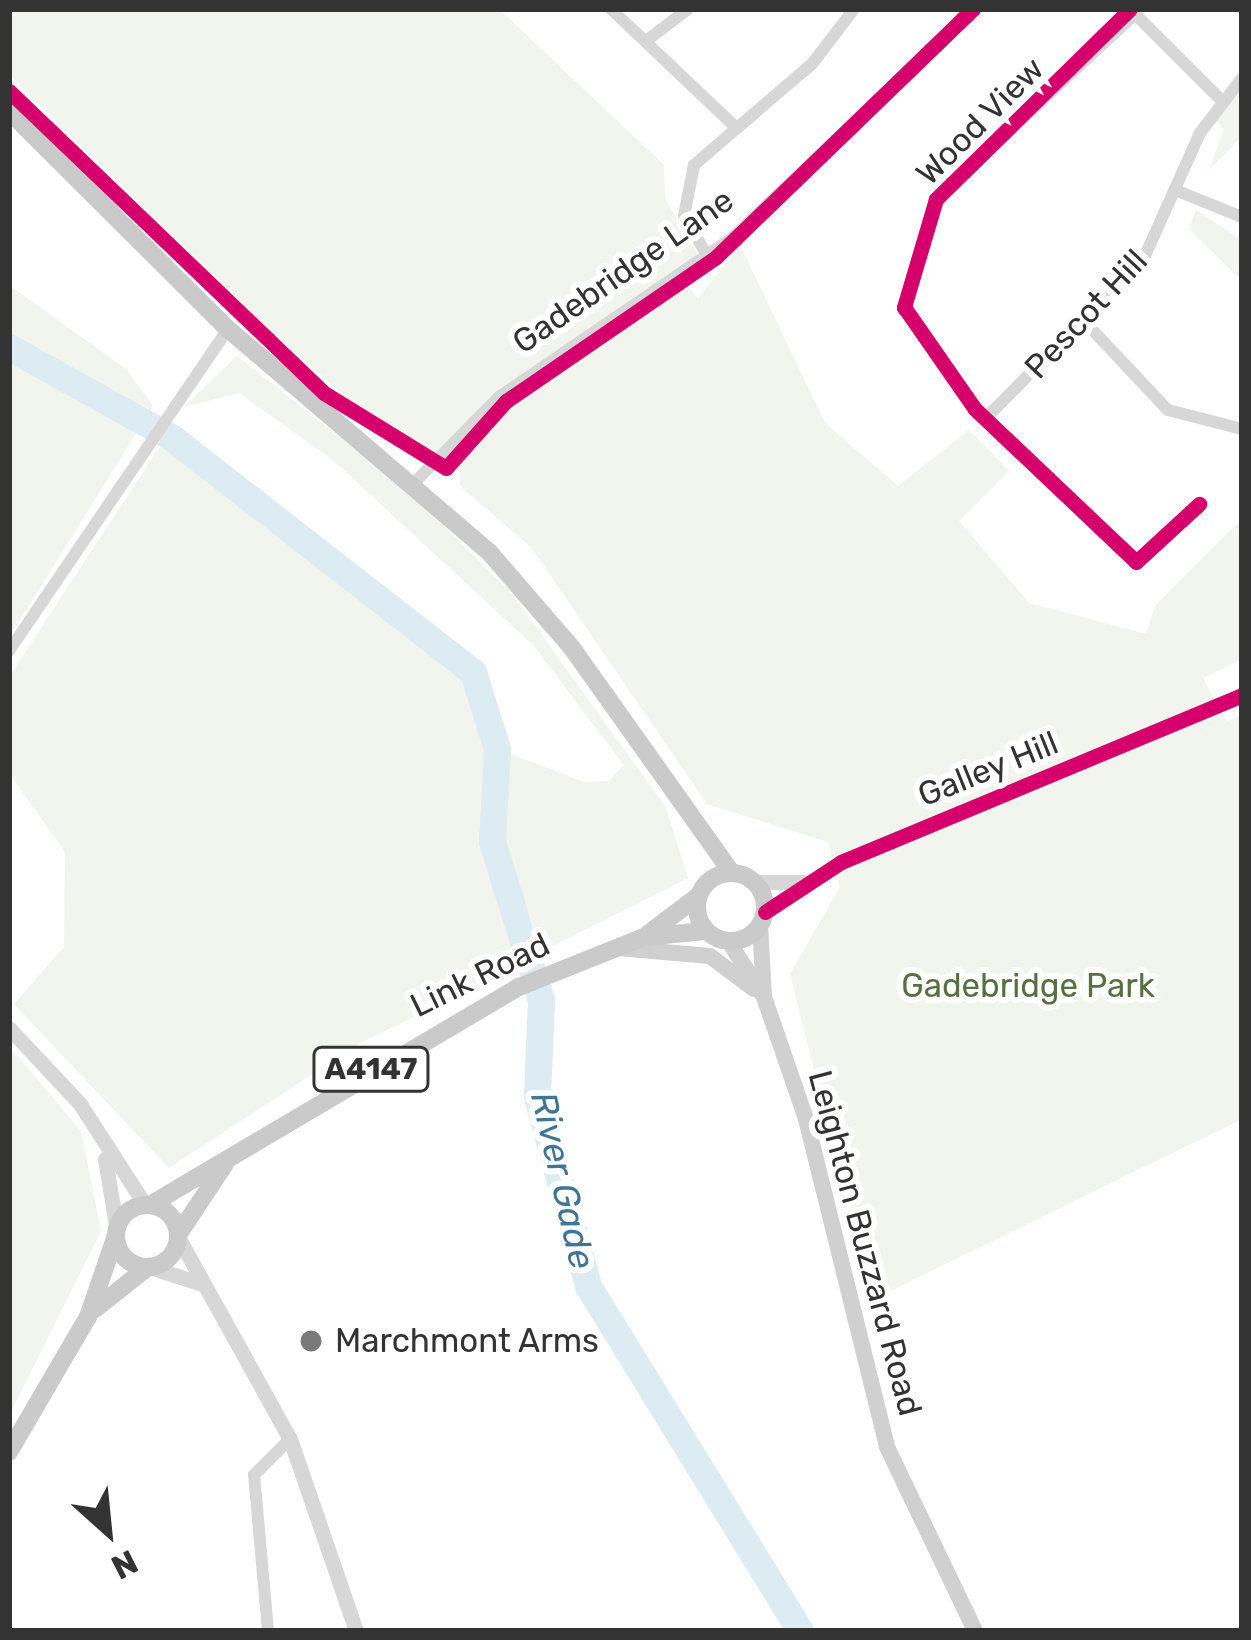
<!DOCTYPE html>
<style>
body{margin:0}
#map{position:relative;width:1251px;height:1640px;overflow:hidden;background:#fff;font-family:Rubik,sans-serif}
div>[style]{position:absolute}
.green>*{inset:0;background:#f1f5ed}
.river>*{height:27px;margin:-13.5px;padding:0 13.5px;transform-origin:13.5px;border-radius:13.5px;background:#ddebf3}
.minor>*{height:12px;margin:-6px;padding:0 6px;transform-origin:6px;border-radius:6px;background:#d7d7d7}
.tertiary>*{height:15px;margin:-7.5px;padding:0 7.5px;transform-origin:7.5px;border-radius:7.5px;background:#d7d7d7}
.secondary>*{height:16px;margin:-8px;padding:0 8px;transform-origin:8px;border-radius:8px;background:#d0d0d0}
.primary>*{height:18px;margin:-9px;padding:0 9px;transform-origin:9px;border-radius:9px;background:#cacaca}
.primary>.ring{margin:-9px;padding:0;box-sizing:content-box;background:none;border:18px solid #cacaca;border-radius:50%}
.cycleway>*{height:15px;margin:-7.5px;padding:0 7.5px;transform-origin:7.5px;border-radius:7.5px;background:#d6006c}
.dots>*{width:33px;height:33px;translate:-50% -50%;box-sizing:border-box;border:6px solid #fff;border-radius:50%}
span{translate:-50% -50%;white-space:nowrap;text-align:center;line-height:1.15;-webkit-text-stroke:12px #fff;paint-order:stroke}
.shield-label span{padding:3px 9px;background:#fff;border:3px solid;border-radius:9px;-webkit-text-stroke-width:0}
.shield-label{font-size:30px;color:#333;font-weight:700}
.street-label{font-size:33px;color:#333}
.park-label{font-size:33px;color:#56703f}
.poi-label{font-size:33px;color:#333}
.left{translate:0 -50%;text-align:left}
.water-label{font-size:36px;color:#3f7597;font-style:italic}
.frame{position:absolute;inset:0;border:12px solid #333;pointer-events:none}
.north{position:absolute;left:48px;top:1472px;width:120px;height:120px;-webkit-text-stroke:9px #fff;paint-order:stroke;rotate:153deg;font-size:33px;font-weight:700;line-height:48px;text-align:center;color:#333}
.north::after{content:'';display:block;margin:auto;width:42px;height:54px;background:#333;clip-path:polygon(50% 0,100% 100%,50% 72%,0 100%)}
</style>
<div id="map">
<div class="green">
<i style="clip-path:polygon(9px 9px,499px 9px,664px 165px,665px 198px,697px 254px,679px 275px,698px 299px,740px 245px,825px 423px,898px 486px,969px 430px,1009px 471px,959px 521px,1029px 603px,1146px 634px,1155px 606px,1242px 519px,1242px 659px,1203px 678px,1227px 722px,1242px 715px,1242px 1119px,872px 1300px,790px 974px,840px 887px,828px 842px,707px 804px,531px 547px,460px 486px,460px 467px,399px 443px,273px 334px,9px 75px)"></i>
<i style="clip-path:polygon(1242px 84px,1242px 136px,1209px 170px,1224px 130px,1215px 120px)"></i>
<i style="clip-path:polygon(1196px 210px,1242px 240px,1242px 281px,1189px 229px)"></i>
<i style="clip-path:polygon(9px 285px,126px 369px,153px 406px,9px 638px)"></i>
<i style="clip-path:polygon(237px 356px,412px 494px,513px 595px,665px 806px,688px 878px,542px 951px,505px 844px,508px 753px,584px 782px,609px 781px,624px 765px,533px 645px,334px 461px,239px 393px,184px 407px)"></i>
<i style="clip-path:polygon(166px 437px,463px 669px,487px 725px,485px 852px,527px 961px,535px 958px,358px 1044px,169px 1168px,14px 1004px,64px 947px,65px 852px,9px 773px,9px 677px)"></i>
<i style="clip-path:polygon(9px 1046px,81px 1131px,101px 1231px,9px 1416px)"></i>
</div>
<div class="river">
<i style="left:9px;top:347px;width:185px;rotate:29.1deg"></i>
<i style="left:171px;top:437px;width:383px;rotate:37.9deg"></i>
<i style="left:473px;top:672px;width:81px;rotate:72.7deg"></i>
<i style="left:497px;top:749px;width:92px;rotate:93.1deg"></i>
<i style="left:492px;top:841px;width:166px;rotate:72.9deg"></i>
<i style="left:541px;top:1000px;width:97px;rotate:92.4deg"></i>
<i style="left:537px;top:1097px;width:196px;rotate:74.9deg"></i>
<i style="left:588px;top:1286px;width:405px;rotate:58.4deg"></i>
</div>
<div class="minor">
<i style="left:611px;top:9px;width:167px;rotate:43.5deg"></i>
<i style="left:1131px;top:10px;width:126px;rotate:45deg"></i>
<i style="left:1135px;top:14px;width:272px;rotate:137.1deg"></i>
<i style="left:936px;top:199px;width:113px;rotate:106.5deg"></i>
<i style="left:904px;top:307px;width:124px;rotate:55.2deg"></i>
<i style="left:975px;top:409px;width:222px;rotate:43.5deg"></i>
<i style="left:1136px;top:562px;width:86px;rotate:-42.6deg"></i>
<i style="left:646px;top:41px;width:53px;rotate:-37.3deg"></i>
<i style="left:1180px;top:192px;width:67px;rotate:22deg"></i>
<i style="left:707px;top:255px;width:45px;rotate:-120.5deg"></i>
<i style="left:684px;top:216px;width:52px;rotate:-78.9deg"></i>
<i style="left:694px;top:165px;width:155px;rotate:-40.6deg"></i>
<i style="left:812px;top:64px;width:69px;rotate:-52.6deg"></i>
<i style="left:1084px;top:321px;width:122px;rotate:46.7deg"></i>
<i style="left:1168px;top:410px;width:76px;rotate:14.4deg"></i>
<i style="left:987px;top:417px;width:223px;rotate:-45.4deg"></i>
<i style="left:1144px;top:258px;width:137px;rotate:-65.9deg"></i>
<i style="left:1200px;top:133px;width:69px;rotate:-52.6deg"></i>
<i style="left:413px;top:484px;width:122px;rotate:-45.3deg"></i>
<i style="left:499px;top:397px;width:282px;rotate:-34.3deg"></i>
<i style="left:732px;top:238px;width:332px;rotate:-43.5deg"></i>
<i style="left:9px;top:651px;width:389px;rotate:-55.8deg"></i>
<i style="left:268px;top:1631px;width:157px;rotate:-95.1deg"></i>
<i style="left:254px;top:1475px;width:51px;rotate:-45deg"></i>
</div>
<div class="tertiary">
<i style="left:755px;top:882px;width:49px"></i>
<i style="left:765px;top:912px;width:91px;rotate:-33.3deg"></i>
<i style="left:841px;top:862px;width:434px;rotate:-22.6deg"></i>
<i style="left:9px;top:1028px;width:104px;rotate:46.9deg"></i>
<i style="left:80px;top:1104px;width:120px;rotate:57.2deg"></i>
<i style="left:105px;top:1159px;width:73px;rotate:80.5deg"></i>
<i style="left:178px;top:1237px;width:231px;rotate:61deg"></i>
<i style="left:290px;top:1439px;width:203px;rotate:71deg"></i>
<i style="left:150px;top:1267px;width:55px;rotate:18.1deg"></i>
</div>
<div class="secondary">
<i style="left:760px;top:925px;width:71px;rotate:86.8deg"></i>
<i style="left:729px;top:942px;width:65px;rotate:57.5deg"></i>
<i style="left:764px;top:997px;width:129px;rotate:71deg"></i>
<i style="left:806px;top:1119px;width:338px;rotate:76.1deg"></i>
<i style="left:887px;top:1447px;width:204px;rotate:64.4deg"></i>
<i style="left:618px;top:948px;width:92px;rotate:5deg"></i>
<i style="left:710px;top:956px;width:55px;rotate:36.9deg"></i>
</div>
<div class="primary">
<i style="left:9px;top:111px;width:309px;rotate:44.9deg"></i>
<i style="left:228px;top:329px;width:345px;rotate:40.5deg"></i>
<i style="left:490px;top:553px;width:125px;rotate:49.2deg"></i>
<i style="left:572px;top:648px;width:275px;rotate:54.6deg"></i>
<i class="ring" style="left:697px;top:873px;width:50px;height:50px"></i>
<i style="left:648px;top:934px;width:61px;rotate:-37.1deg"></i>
<i style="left:150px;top:1205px;width:429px;rotate:-30.6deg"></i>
<i style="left:519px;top:987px;width:135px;rotate:-21.8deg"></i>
<i style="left:644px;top:937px;width:61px;rotate:-5.6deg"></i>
<i class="ring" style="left:116px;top:1205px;width:44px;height:44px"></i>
<i style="left:178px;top:1235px;width:85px;rotate:-56.5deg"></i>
<i style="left:95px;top:1309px;width:68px;rotate:-38.4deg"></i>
<i style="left:9px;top:1452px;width:156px;rotate:-59.7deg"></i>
<i style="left:88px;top:1317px;width:87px;rotate:-71.1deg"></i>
</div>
<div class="cycleway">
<i style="left:1130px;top:9px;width:272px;rotate:135.6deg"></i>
<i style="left:936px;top:199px;width:113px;rotate:106.5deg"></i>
<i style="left:904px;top:307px;width:124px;rotate:55.2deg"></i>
<i style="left:975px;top:409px;width:222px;rotate:43.5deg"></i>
<i style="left:1136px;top:562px;width:86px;rotate:-42.6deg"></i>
<i style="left:9px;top:91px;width:436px;rotate:43.8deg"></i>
<i style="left:324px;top:393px;width:143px;rotate:31.6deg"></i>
<i style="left:446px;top:468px;width:90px;rotate:-48.2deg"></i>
<i style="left:506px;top:401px;width:255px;rotate:-34.4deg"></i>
<i style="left:716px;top:257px;width:357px;rotate:-44deg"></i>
<i style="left:765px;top:912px;width:91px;rotate:-33.3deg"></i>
<i style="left:841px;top:862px;width:434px;rotate:-22.6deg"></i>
</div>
<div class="dots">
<i style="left:311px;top:1341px;background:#7a7a7a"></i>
</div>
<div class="shield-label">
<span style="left:371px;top:1069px">A4147</span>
</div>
<div class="street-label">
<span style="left:980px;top:121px;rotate:-45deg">Wood View</span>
<span style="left:623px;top:271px;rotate:-35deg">Gadebridge Lane</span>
<span style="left:1086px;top:314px;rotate:-47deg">Pescot Hill</span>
<span style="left:988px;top:769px;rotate:-22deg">Galley Hill</span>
<span style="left:480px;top:975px;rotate:-26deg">Link Road</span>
<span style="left:865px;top:1243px;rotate:75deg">Leighton Buzzard Road</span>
</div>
<div class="park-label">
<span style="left:1028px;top:986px">Gadebridge Park</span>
</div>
<div class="poi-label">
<span class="left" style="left:335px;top:1341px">Marchmont Arms</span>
</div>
<div class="water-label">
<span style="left:563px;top:1180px;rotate:77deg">River Gade</span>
</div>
<div class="frame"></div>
<div class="north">N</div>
</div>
